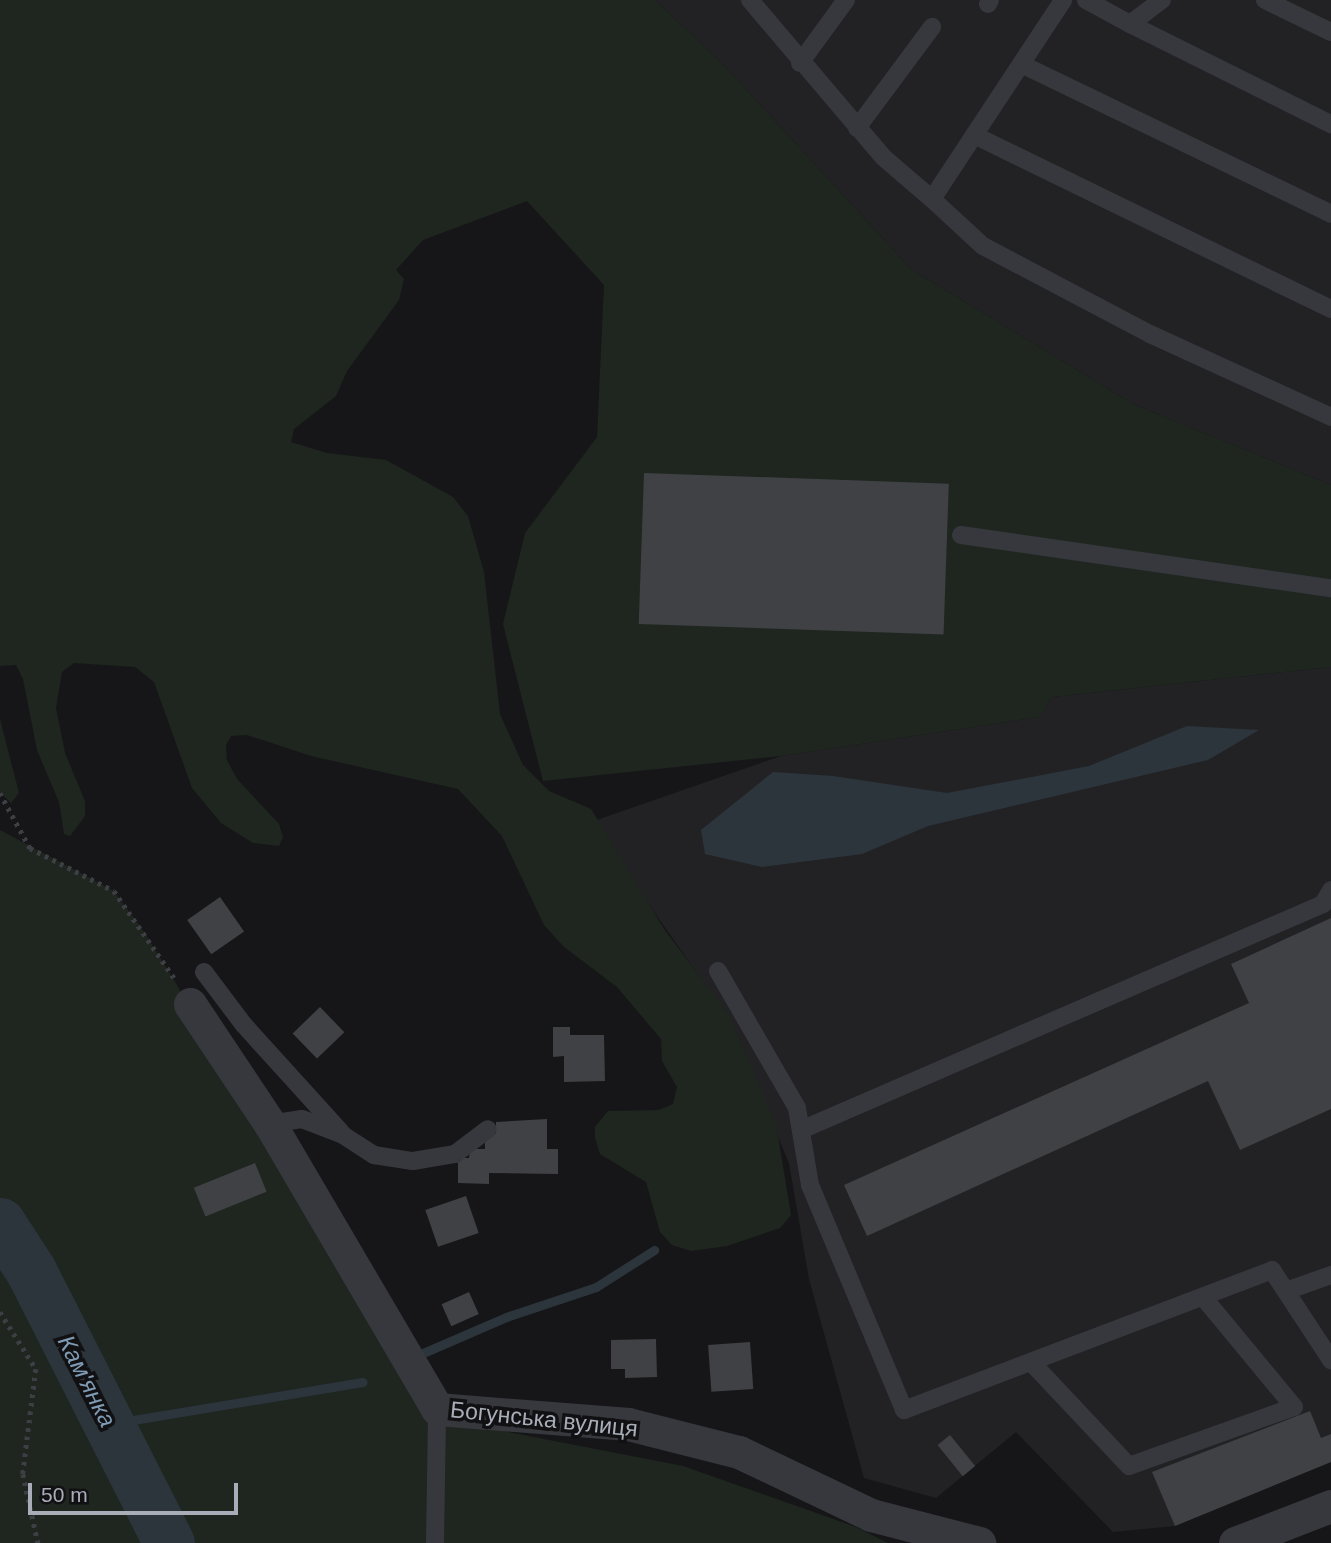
<!DOCTYPE html>
<meta charset="utf-8">
<style>
body{margin:0}
#map{position:relative;width:1331px;height:1543px;overflow:hidden;background:#161618;font-family:Arial,sans-serif}
div>[style]{position:absolute}
.built>*{inset:0;background:#222225}
.green>*{inset:0;background:#1e261f}
.water>*{inset:0;background:#2c353c}
.stream>*{height:9px;margin:-4.5px;padding:0 4.5px;transform-origin:4.5px;border-radius:4.5px;background:#2c353c}
.river>*{height:51px;margin:-25.5px;padding:0 25.5px;transform-origin:25.5px;border-radius:25.5px;background:#2c353c}
.building>*{inset:0;background:#404145;transform-origin:0 0}
.path>*{height:4.5px;margin-top:-2.25px;transform-origin:0;background:repeating-linear-gradient(90deg,#3d3f44 0 3.5px,transparent 0 8.5px)}
.service>*{height:18px;margin:-9px;padding:0 9px;transform-origin:9px;border-radius:9px;background:#37383d}
.minor>*{height:33px;margin:-16.5px;padding:0 16.5px;transform-origin:16.5px;border-radius:16.5px;background:#37383d}
span{translate:-50% -50%;white-space:nowrap;text-align:center;line-height:1.15;-webkit-text-stroke:7px #111113;paint-order:stroke}
.street-label{font-size:23px;color:#a8adb8}
.water-label{font-size:24px;color:#7f9bb3;font-style:italic}
.scale{position:absolute;left:28px;top:1483px;width:210px;height:32px;box-sizing:border-box;border:4px solid #a8adb8;border-top:0;padding-left:9px;font-size:21px;line-height:24px;white-space:nowrap;color:#a8adb8;-webkit-text-stroke:5px #111113;paint-order:stroke}
</style>
<div id="map">
<div class="built">
<i style="clip-path:polygon(655px 0,1331px 0,1331px 485px,1133px 404px,911px 269px,723px 64px)"></i>
<i style="clip-path:polygon(1331px 667px,1331px 1462px,1175px 1526px,1113px 1532px,1016px 1432px,936px 1498px,864px 1478px,809px 1279px,789px 1163px,725px 1013px,591px 822px,781px 756px,1040px 717px,1052px 697px)"></i>
</div>
<div class="green">
<i style="clip-path:polygon(0 0,655px 0,723px 64px,911px 269px,1133px 404px,1331px 485px,1331px 667px,1052px 697px,1040px 717px,781px 756px,543px 781px,503px 624px,525px 533px,597px 437px,604px 285px,527px 201px,423px 240px,396px 270px,404px 279px,399px 300px,347px 371px,336px 396px,294px 429px,291px 442px,327px 453px,386px 460px,453px 497px,468px 516px,484px 572px,500px 714px,523px 765px,549px 791px,591px 809px,664px 929px,729px 1015px,776px 1124px,791px 1215px,780px 1228px,727px 1246px,691px 1251px,672px 1245px,660px 1232px,646px 1182px,600px 1154px,595px 1138px,595px 1127px,608px 1111px,659px 1110px,673px 1104px,677px 1087px,662px 1061px,661px 1039px,617px 987px,564px 947px,544px 925px,502px 836px,458px 789px,311px 756px,247px 735px,231px 736px,226px 745px,227px 760px,237px 779px,279px 824px,283px 837px,279px 846px,253px 843px,221px 823px,192px 788px,154px 682px,135px 667px,74px 663px,62px 672px,56px 708px,65px 753px,85px 801px,85px 816px,70px 836px,64px 834px,59px 802px,37px 750px,23px 679px,16px 665px,0 666px)"></i>
<i style="clip-path:polygon(0 719px,19px 793px,11px 803px,0 792px)"></i>
<i style="clip-path:polygon(0 830px,114px 891px,145px 933px,437px 1409px,498px 1430px,683px 1466px,856px 1527px,888px 1543px,0 1543px)"></i>
</div>
<div class="water">
<i style="clip-path:polygon(1187px 726px,1259px 730px,1208px 760px,928px 826px,862px 854px,762px 867px,705px 854px,701px 830px,773px 772px,833px 776px,947px 793px,1089px 766px)"></i>
</div>
<div class="stream">
<i style="left:416px;top:1356px;width:98px;rotate:-23.4deg"></i>
<i style="left:506px;top:1317px;width:95px;rotate:-18.4deg"></i>
<i style="left:596px;top:1287px;width:69px;rotate:-32.5deg"></i>
<i style="left:109px;top:1424px;width:257px;rotate:-9.4deg"></i>
</div>
<div class="river">
<i style="left:0;top:1223px;width:57px;rotate:57.1deg"></i>
<i style="left:31px;top:1271px;width:305px;rotate:63.1deg"></i>
</div>
<div class="building">
<i style="left:644px;top:473px;width:305px;height:151px;rotate:2deg"></i>
<i style="left:220px;top:897px;width:42px;height:40px;rotate:55deg"></i>
<i style="clip-path:polygon(1331px 918px,1331px 1109px,1240px 1150px,1208px 1081px,867px 1236px,844px 1185px,1249px 1003px,1231px 964px)"></i>
<i style="left:320px;top:1007px;width:35px;height:38px;rotate:46deg"></i>
<i style="clip-path:polygon(553px 1027px,570px 1027px,570px 1035px,604px 1035px,605px 1081px,564px 1082px,564px 1056px,553px 1057px)"></i>
<i style="clip-path:polygon(547px 1119px,547px 1149px,558px 1149px,558px 1174px,489px 1173px,489px 1184px,458px 1183px,458px 1158px,469px 1158px,470px 1149px,485px 1149px,485px 1133px,496px 1134px,496px 1122px)"></i>
<i style="left:255px;top:1163px;width:31px;height:66px;rotate:68deg"></i>
<i style="left:466px;top:1196px;width:39px;height:43px;rotate:71deg"></i>
<i style="left:469px;top:1292px;width:24px;height:30px;rotate:66deg"></i>
<i style="clip-path:polygon(656px 1339px,657px 1377px,625px 1378px,625px 1369px,611px 1369px,611px 1340px)"></i>
<i style="left:750px;top:1342px;width:47px;height:42px;rotate:86deg"></i>
<i style="clip-path:polygon(1310px 1411px,1321px 1438px,1331px 1434px,1331px 1462px,1175px 1526px,1152px 1472px)"></i>
<i style="left:950px;top:1435px;width:40px;height:16px;rotate:51deg"></i>
</div>
<div class="path">
<i style="left:0;top:793px;width:63px;rotate:61.4deg"></i>
<i style="left:30px;top:848px;width:94px;rotate:27.1deg"></i>
<i style="left:114px;top:891px;width:107px;rotate:55.3deg"></i>
<i style="left:0;top:1312px;width:67px;rotate:57.7deg"></i>
<i style="left:36px;top:1369px;width:106px;rotate:97.1deg"></i>
<i style="left:23px;top:1474px;width:71px;rotate:77.7deg"></i>
</div>
<div class="service">
<i style="left:750px;top:0;width:206px;rotate:49.7deg"></i>
<i style="left:883px;top:157px;width:65px;rotate:40.6deg"></i>
<i style="left:932px;top:199px;width:238px;rotate:-56.6deg"></i>
<i style="left:1086px;top:0;width:50px;rotate:28.6deg"></i>
<i style="left:1130px;top:24px;width:40px;rotate:-37deg"></i>
<i style="left:1265px;top:0;width:73px;rotate:25.9deg"></i>
<i style="left:988px;top:4px;width:4px;rotate:-63deg"></i>
<i style="left:1130px;top:24px;width:225px;rotate:26.5deg"></i>
<i style="left:800px;top:63px;width:78px;rotate:-53.9deg"></i>
<i style="left:1021px;top:64px;width:344px;rotate:25.8deg"></i>
<i style="left:857px;top:128px;width:126px;rotate:-53.4deg"></i>
<i style="left:974px;top:135px;width:397px;rotate:26deg"></i>
<i style="left:932px;top:199px;width:69px;rotate:42.7deg"></i>
<i style="left:983px;top:246px;width:189px;rotate:27.8deg"></i>
<i style="left:1150px;top:334px;width:199px;rotate:24.6deg"></i>
<i style="left:961px;top:535px;width:374px;rotate:8.2deg"></i>
<i style="left:718px;top:971px;width:158px;rotate:60deg"></i>
<i style="left:797px;top:1108px;width:78px;rotate:80.4deg"></i>
<i style="left:810px;top:1185px;width:244px;rotate:67.3deg"></i>
<i style="left:904px;top:1410px;width:394px;rotate:-20.8deg"></i>
<i style="left:1272px;top:1270px;width:108px;rotate:56.8deg"></i>
<i style="left:204px;top:972px;width:66px;rotate:53deg"></i>
<i style="left:244px;top:1025px;width:144px;rotate:47.8deg"></i>
<i style="left:270px;top:1124px;width:32px;rotate:-9deg"></i>
<i style="left:302px;top:1119px;width:44px;rotate:21.3deg"></i>
<i style="left:343px;top:1135px;width:37px;rotate:33deg"></i>
<i style="left:374px;top:1155px;width:39px;rotate:9deg"></i>
<i style="left:413px;top:1161px;width:43px;rotate:-9.5deg"></i>
<i style="left:455px;top:1154px;width:41px;rotate:-37.1deg"></i>
<i style="left:801px;top:1130px;width:569px;rotate:-23.41deg"></i>
<i style="left:1323px;top:904px;width:16px;rotate:-60deg"></i>
<i style="left:1286px;top:1291px;width:48px;rotate:-19.6deg"></i>
<i style="left:1031px;top:1362px;width:143px;rotate:46.7deg"></i>
<i style="left:1129px;top:1466px;width:175px;rotate:-19.7deg"></i>
<i style="left:1294px;top:1407px;width:143px;rotate:-129.6deg"></i>
<i style="left:435px;top:1543px;width:134px;rotate:-89.1deg"></i>
</div>
<div class="minor">
<i style="left:190px;top:1004px;width:144px;rotate:56.3deg"></i>
<i style="left:270px;top:1124px;width:330px;rotate:59.6deg"></i>
<i style="left:437px;top:1409px;width:192px;rotate:4.5deg"></i>
<i style="left:628px;top:1424px;width:114px;rotate:14.2deg"></i>
<i style="left:739px;top:1452px;width:146px;rotate:25.5deg"></i>
<i style="left:871px;top:1515px;width:112px;rotate:14.5deg"></i>
<i style="left:1235px;top:1543px;width:103px;rotate:-21.1deg"></i>
</div>
<div class="street-label">
<span style="left:544px;top:1419px;rotate:6deg">Богунська вулиця</span>
</div>
<div class="water-label">
<span style="left:87px;top:1381px;rotate:63deg">Кам'янка</span>
</div>
<div class="scale">50 m</div>
</div>
